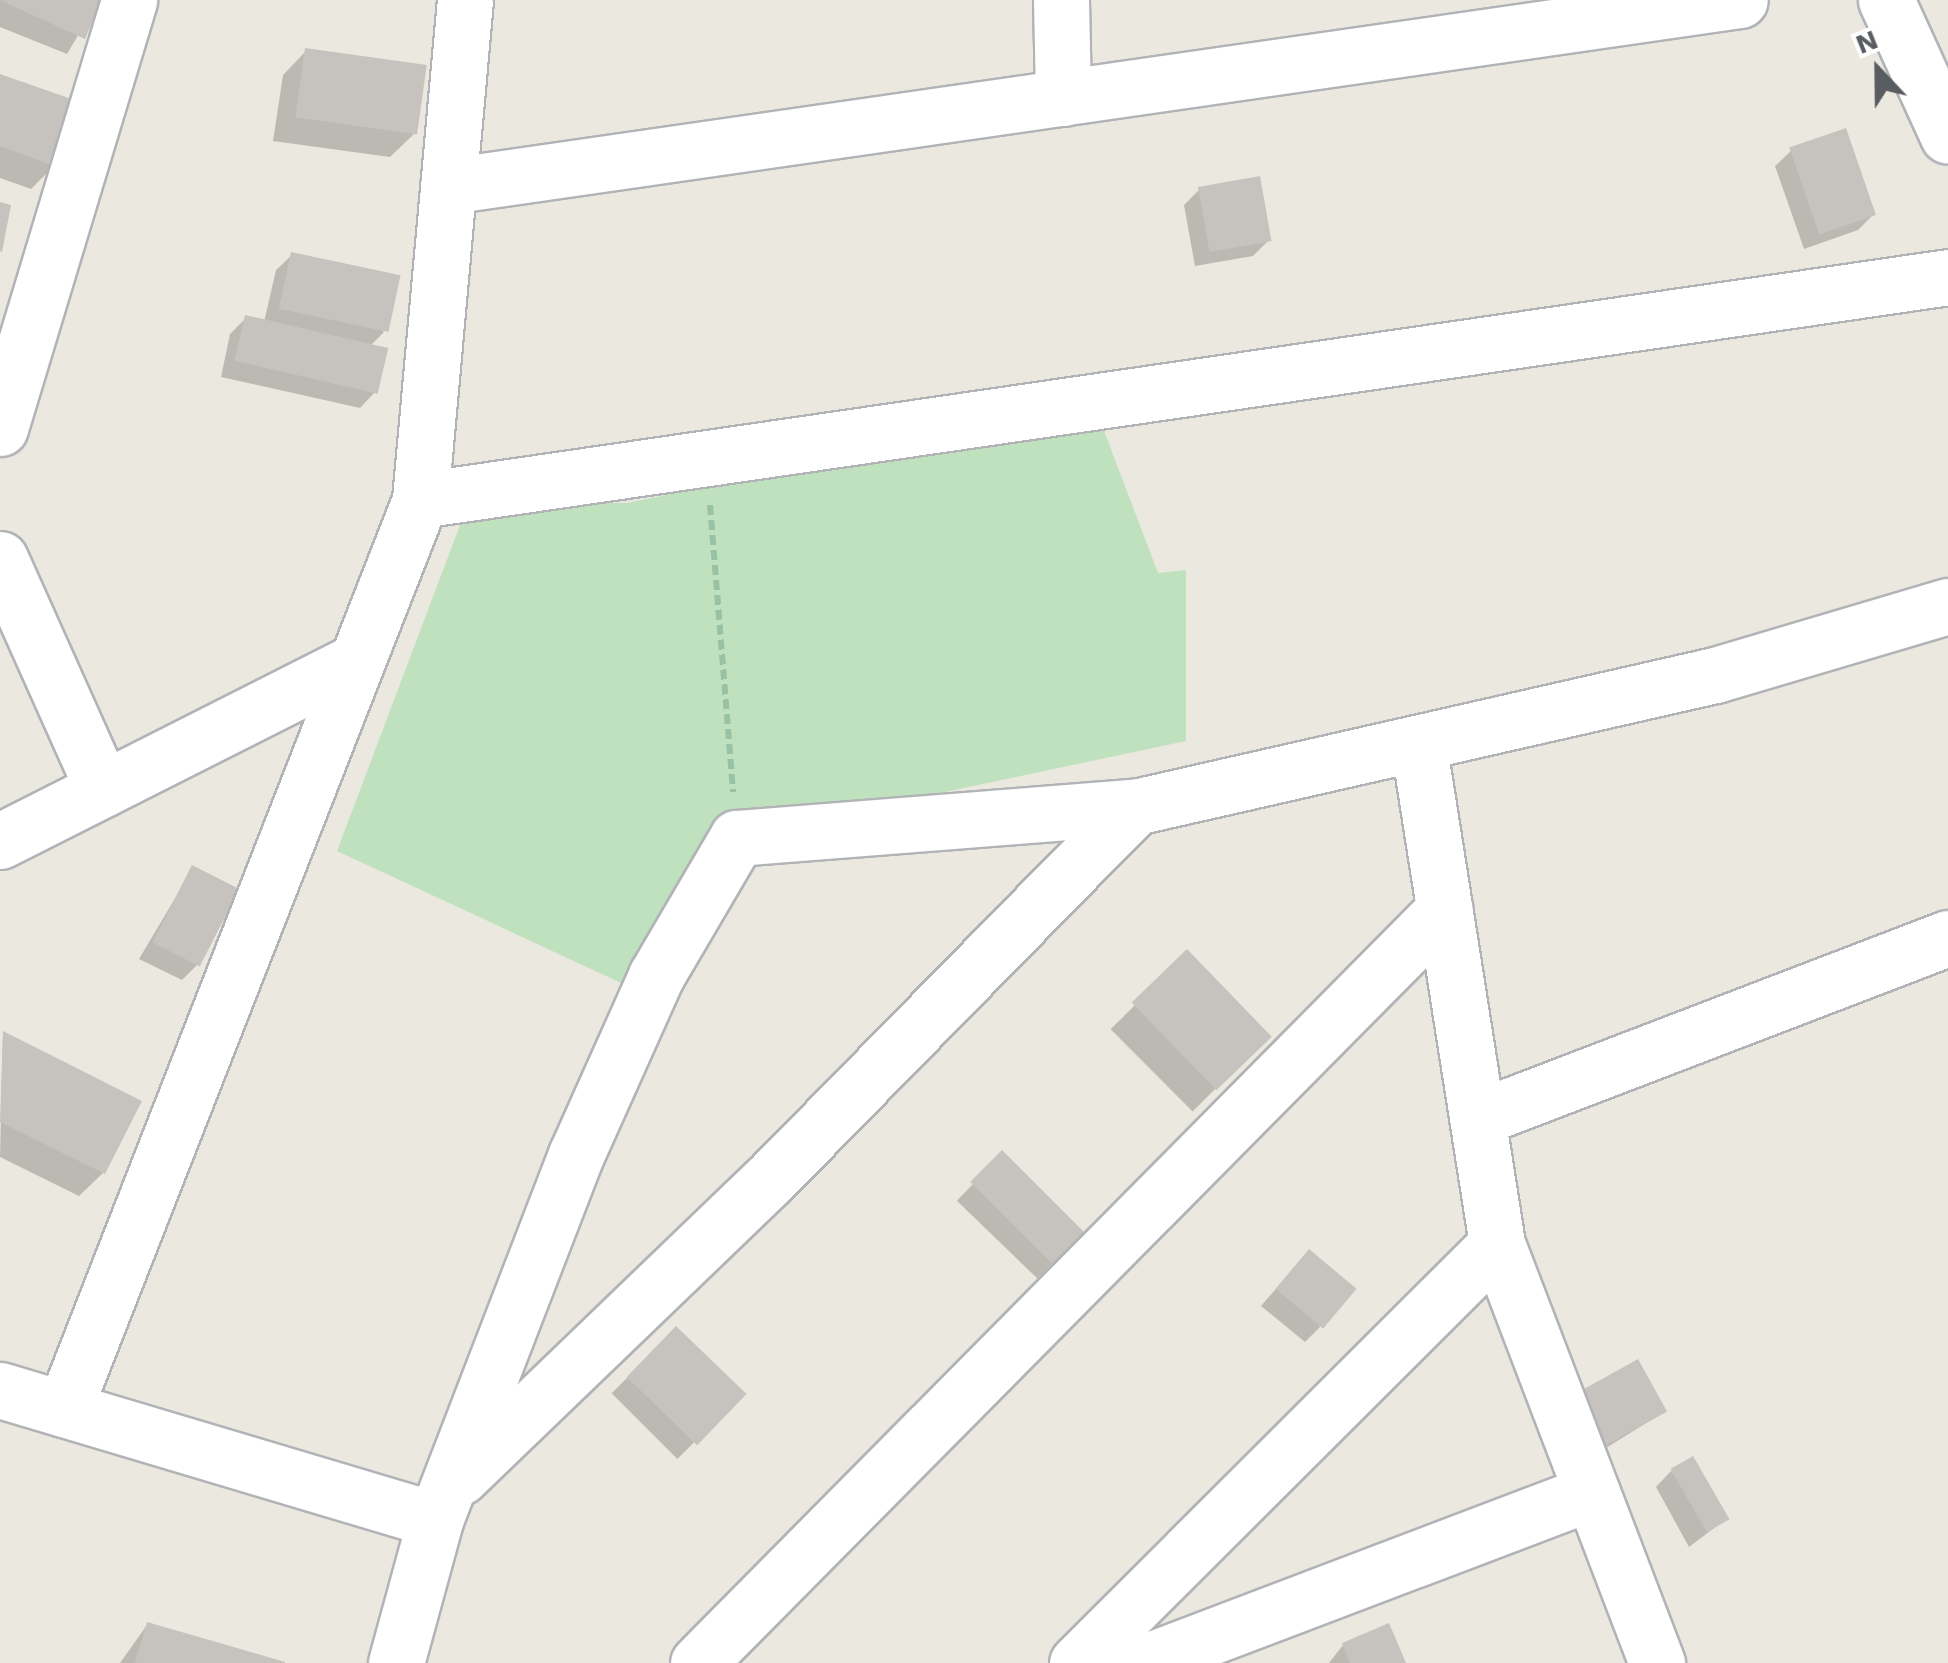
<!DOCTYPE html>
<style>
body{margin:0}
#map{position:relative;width:1948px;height:1663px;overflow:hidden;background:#ebe8e0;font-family:"Work Sans",sans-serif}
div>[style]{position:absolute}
.green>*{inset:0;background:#bfe1be}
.shadow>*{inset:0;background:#0003;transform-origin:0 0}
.building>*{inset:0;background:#c6c3be;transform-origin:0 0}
.path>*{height:6px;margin-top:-3px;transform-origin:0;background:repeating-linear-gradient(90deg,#99c1a3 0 10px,transparent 0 15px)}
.roads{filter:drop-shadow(2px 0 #b1b3b7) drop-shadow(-2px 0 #b1b3b7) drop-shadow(0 2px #b1b3b7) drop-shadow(0 -2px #b1b3b7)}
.minor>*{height:55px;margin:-27.5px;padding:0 27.5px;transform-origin:27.5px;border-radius:27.5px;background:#fff}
span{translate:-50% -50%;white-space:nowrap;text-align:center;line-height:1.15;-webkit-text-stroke:10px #fff;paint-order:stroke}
.north{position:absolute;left:1828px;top:20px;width:100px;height:100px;-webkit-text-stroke:8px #fff;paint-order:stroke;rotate:338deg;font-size:28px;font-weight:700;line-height:40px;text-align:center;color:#595c60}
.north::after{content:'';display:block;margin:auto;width:35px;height:45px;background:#595c60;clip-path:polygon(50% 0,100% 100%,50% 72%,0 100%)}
</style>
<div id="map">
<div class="green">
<i style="clip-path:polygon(1095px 407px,1158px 573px,1186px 570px,1186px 741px,752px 833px,675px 1008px,337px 851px,468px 504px,627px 503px)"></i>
</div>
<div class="shadow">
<i style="clip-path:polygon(0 0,99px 0,67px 54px,0 27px)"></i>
<i style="clip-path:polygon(306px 51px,414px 134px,390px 157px,273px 141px,283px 75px)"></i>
<i style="clip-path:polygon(0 76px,55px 165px,31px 189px,0 178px)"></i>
<i style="clip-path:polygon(1791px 151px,1874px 214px,1858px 230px,1804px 249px,1775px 166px)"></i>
<i style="clip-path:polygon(1200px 189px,1269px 240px,1253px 256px,1195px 266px,1184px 205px)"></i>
<i style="clip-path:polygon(292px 255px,384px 332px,370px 346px,375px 392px,360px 408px,221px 377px,230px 334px,246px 318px,264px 322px,276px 270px)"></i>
<i style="clip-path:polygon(193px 868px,198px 964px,182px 980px,139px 959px)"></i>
<i style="left:1187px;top:953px;width:116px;height:108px;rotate:45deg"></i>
<i style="clip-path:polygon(3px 1034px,103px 1173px,79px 1196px,0 1157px)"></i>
<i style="left:1002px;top:1154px;width:112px;height:65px;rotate:44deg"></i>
<i style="clip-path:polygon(1294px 1268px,1320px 1327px,1305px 1342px,1261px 1306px)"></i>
<i style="left:676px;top:1329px;width:93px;height:91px;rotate:45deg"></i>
<i style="clip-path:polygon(1559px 1411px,1664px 1412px,1585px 1461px)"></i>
<i style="clip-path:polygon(1671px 1471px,1726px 1519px,1689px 1547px,1656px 1487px)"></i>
<i style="clip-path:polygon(147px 1625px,280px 1663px,120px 1663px)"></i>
<i style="clip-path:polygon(1343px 1645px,1403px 1663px,1329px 1663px)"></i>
</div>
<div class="building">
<i style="clip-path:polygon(0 0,101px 0,85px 39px)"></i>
<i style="left:305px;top:48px;width:123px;height:70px;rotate:8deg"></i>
<i style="clip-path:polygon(0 74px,80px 102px,57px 167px,0 146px)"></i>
<i style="left:1846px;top:128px;width:92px;height:60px;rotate:71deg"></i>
<i style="left:1260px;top:176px;width:66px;height:63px;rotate:80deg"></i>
<i style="clip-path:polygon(0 202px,11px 205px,2px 252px,0 251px)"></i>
<i style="left:291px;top:252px;width:112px;height:58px;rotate:12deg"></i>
<i style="left:245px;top:315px;width:147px;height:47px;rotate:13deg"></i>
<i style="left:192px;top:865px;width:53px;height:87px;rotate:27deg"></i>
<i style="left:1187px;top:949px;width:122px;height:77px;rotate:46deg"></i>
<i style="clip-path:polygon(3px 1031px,142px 1101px,105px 1174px,0 1122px)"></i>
<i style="left:1002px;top:1150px;width:117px;height:45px;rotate:45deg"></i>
<i style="left:1309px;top:1249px;width:62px;height:52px;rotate:40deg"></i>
<i style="left:676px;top:1326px;width:98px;height:71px;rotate:44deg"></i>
<i style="left:1638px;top:1359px;width:60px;height:74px;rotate:61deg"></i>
<i style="left:1693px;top:1456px;width:73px;height:26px;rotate:60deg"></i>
<i style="clip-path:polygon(147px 1622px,285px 1662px,285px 1663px,135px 1663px)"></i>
<i style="clip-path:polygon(1389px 1623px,1406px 1663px,1350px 1663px,1342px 1643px)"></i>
</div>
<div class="path">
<i style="left:710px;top:505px;width:288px;rotate:85.4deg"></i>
</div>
<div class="roads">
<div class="minor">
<i style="left:1061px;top:0;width:98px;rotate:88.8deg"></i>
<i style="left:1886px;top:0;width:149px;rotate:65.5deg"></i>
<i style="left:448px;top:186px;width:1305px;rotate:-8.19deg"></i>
<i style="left:0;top:428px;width:447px;rotate:-73.2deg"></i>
<i style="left:420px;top:500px;width:1544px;rotate:-8.3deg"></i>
<i style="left:0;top:559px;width:252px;rotate:65.9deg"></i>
<i style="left:1419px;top:748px;width:502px;rotate:81.06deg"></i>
<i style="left:1497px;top:1244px;width:449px;rotate:69.1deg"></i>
<i style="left:0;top:841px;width:400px;rotate:-26.8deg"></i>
<i style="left:1478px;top:1118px;width:503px;rotate:-20.96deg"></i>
<i style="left:0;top:1390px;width:454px;rotate:16.6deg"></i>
<i style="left:64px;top:1409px;width:976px;rotate:-68.61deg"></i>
<i style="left:420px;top:500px;width:502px;rotate:-84.86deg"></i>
<i style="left:460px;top:1477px;width:427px;rotate:-43.9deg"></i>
<i style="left:768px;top:1181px;width:524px;rotate:-45.54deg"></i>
<i style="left:396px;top:1663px;width:148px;rotate:-74.7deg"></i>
<i style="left:435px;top:1520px;width:391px;rotate:-68.9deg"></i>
<i style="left:576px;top:1155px;width:196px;rotate:-65.9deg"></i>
<i style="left:656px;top:976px;width:160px;rotate:-59.6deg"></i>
<i style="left:737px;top:838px;width:399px;rotate:-4.5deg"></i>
<i style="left:1135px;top:807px;width:595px;rotate:-12.82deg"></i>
<i style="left:1715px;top:675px;width:243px;rotate:-16.5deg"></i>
<i style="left:698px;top:1663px;width:1061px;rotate:-45.27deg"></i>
<i style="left:1077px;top:1663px;width:593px;rotate:-44.93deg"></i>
<i style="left:1142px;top:1663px;width:481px;rotate:-20.8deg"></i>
</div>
</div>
<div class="north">N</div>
</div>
